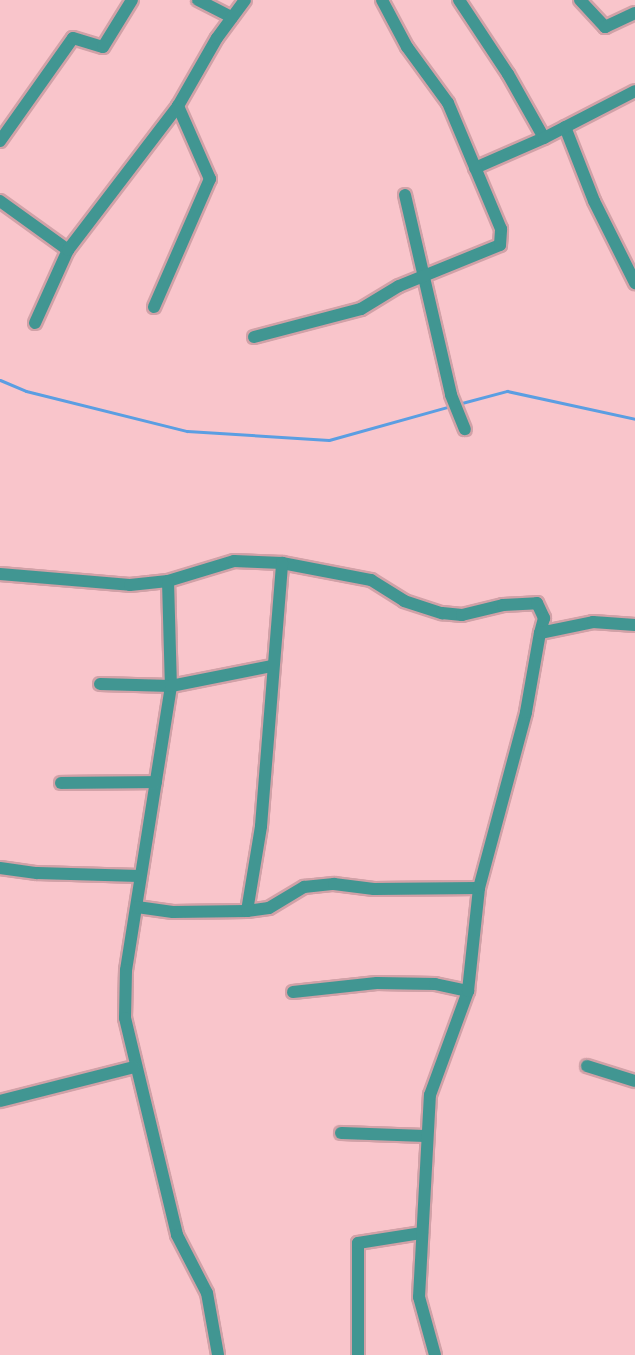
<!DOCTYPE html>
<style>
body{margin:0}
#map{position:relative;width:635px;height:1355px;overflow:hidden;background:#f9c5cb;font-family:"Space Grotesk",sans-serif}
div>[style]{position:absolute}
.stream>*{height:3px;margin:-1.5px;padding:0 1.5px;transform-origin:1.5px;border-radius:1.5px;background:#5b9ee2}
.roads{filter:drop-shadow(2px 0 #d1a1a7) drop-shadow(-2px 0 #d1a1a7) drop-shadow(0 2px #d1a1a7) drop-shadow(0 -2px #d1a1a7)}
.minor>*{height:12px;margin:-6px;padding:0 6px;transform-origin:6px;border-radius:6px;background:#419692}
span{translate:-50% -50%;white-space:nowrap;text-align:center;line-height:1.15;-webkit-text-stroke:4.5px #fbd8db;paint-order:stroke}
</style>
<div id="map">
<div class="stream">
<i style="left:0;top:380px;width:28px;rotate:23deg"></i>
<i style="left:26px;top:391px;width:166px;rotate:14deg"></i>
<i style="left:187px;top:431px;width:142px;rotate:3.6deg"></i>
<i style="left:329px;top:440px;width:127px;rotate:-15.6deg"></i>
<i style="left:458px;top:404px;width:51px;rotate:-14.9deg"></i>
<i style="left:507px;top:391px;width:131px;rotate:12.3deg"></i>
</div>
<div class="roads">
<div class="minor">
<i style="left:198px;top:0;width:38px;rotate:27deg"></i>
<i style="left:459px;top:0;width:89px;rotate:56.5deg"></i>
<i style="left:508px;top:74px;width:73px;rotate:60.6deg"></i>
<i style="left:580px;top:0;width:37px;rotate:47deg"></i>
<i style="left:605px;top:27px;width:33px;rotate:-25deg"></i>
<i style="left:565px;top:127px;width:79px;rotate:68.6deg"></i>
<i style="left:594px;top:201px;width:92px;rotate:63.4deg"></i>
<i style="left:0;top:141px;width:126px;rotate:-54.7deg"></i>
<i style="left:73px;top:38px;width:31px;rotate:17deg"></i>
<i style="left:103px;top:47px;width:55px;rotate:-58.3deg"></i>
<i style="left:475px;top:168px;width:75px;rotate:-23.5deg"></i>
<i style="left:544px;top:138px;width:102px;rotate:-27.3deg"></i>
<i style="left:405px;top:195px;width:205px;rotate:77deg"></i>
<i style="left:451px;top:395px;width:37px;rotate:68deg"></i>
<i style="left:0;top:201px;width:84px;rotate:35.8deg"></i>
<i style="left:154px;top:307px;width:140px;rotate:-66.4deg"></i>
<i style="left:210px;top:179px;width:80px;rotate:-113.7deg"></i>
<i style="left:178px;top:106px;width:78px;rotate:-60.2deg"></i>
<i style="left:217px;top:38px;width:47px;rotate:-53.6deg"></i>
<i style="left:35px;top:323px;width:80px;rotate:-65.7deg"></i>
<i style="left:68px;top:250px;width:181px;rotate:-52.6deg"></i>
<i style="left:254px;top:337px;width:111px;rotate:-14.7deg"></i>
<i style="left:361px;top:309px;width:44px;rotate:-31.2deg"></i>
<i style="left:399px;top:286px;width:109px;rotate:-22.1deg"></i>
<i style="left:500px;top:245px;width:16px;rotate:-86deg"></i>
<i style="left:501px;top:229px;width:137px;rotate:-112.8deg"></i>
<i style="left:448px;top:103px;width:69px;rotate:-126.2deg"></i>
<i style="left:407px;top:47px;width:53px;rotate:-118deg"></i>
<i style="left:0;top:574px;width:130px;rotate:4.8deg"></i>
<i style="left:130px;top:585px;width:38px;rotate:-6deg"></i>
<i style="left:168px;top:581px;width:69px;rotate:-16.9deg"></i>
<i style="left:234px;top:561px;width:48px;rotate:2.4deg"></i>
<i style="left:282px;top:563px;width:91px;rotate:10.8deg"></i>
<i style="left:371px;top:580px;width:39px;rotate:32deg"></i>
<i style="left:404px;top:601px;width:40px;rotate:18deg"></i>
<i style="left:442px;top:613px;width:20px;rotate:6deg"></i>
<i style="left:462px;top:615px;width:42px;rotate:-13.7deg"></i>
<i style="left:503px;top:605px;width:34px;rotate:-3deg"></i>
<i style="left:537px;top:603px;width:17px;rotate:65deg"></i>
<i style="left:544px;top:618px;width:16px;rotate:105deg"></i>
<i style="left:168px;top:581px;width:105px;rotate:88.4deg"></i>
<i style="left:171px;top:686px;width:288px;rotate:99deg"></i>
<i style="left:126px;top:970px;width:48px;rotate:91.2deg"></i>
<i style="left:125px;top:1018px;width:223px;rotate:76.5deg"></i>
<i style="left:177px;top:1235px;width:65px;rotate:62.7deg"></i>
<i style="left:207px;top:1293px;width:63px;rotate:79.9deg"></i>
<i style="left:100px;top:684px;width:71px;rotate:1.6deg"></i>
<i style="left:171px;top:686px;width:102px;rotate:-11.3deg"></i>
<i style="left:61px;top:783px;width:95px;rotate:-0.6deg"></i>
<i style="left:0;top:868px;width:37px;rotate:8deg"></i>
<i style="left:37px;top:873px;width:102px;rotate:1.7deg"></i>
<i style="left:137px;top:907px;width:36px;rotate:8deg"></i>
<i style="left:173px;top:912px;width:74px;rotate:-0.8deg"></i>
<i style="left:247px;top:911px;width:22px;rotate:-8deg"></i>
<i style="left:269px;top:908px;width:41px;rotate:-31deg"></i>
<i style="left:304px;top:887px;width:30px;rotate:-6deg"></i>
<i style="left:334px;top:884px;width:40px;rotate:7.1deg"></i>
<i style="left:374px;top:889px;width:105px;rotate:-0.5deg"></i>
<i style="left:247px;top:911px;width:86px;rotate:-80.6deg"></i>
<i style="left:261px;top:826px;width:264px;rotate:-85.4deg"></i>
<i style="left:293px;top:992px;width:84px;rotate:-6.1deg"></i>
<i style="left:377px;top:983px;width:58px;rotate:1deg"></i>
<i style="left:435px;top:984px;width:34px;rotate:12deg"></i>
<i style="left:587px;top:1066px;width:50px;rotate:17.4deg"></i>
<i style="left:0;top:1101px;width:138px;rotate:-14.2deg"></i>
<i style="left:341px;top:1133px;width:85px;rotate:2deg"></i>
<i style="left:358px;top:1355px;width:112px;rotate:-90deg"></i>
<i style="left:358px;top:1243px;width:65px;rotate:-8.9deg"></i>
<i style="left:435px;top:1355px;width:60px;rotate:-105.4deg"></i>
<i style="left:419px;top:1297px;width:202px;rotate:-86.9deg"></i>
<i style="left:430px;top:1095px;width:111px;rotate:-69.9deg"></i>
<i style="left:468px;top:991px;width:104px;rotate:-83.9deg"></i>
<i style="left:479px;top:888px;width:182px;rotate:-75deg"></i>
<i style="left:526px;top:712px;width:80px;rotate:-80deg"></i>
<i style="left:540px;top:633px;width:54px;rotate:-11.7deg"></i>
<i style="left:593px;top:622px;width:42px;rotate:4.1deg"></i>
</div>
</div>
</div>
